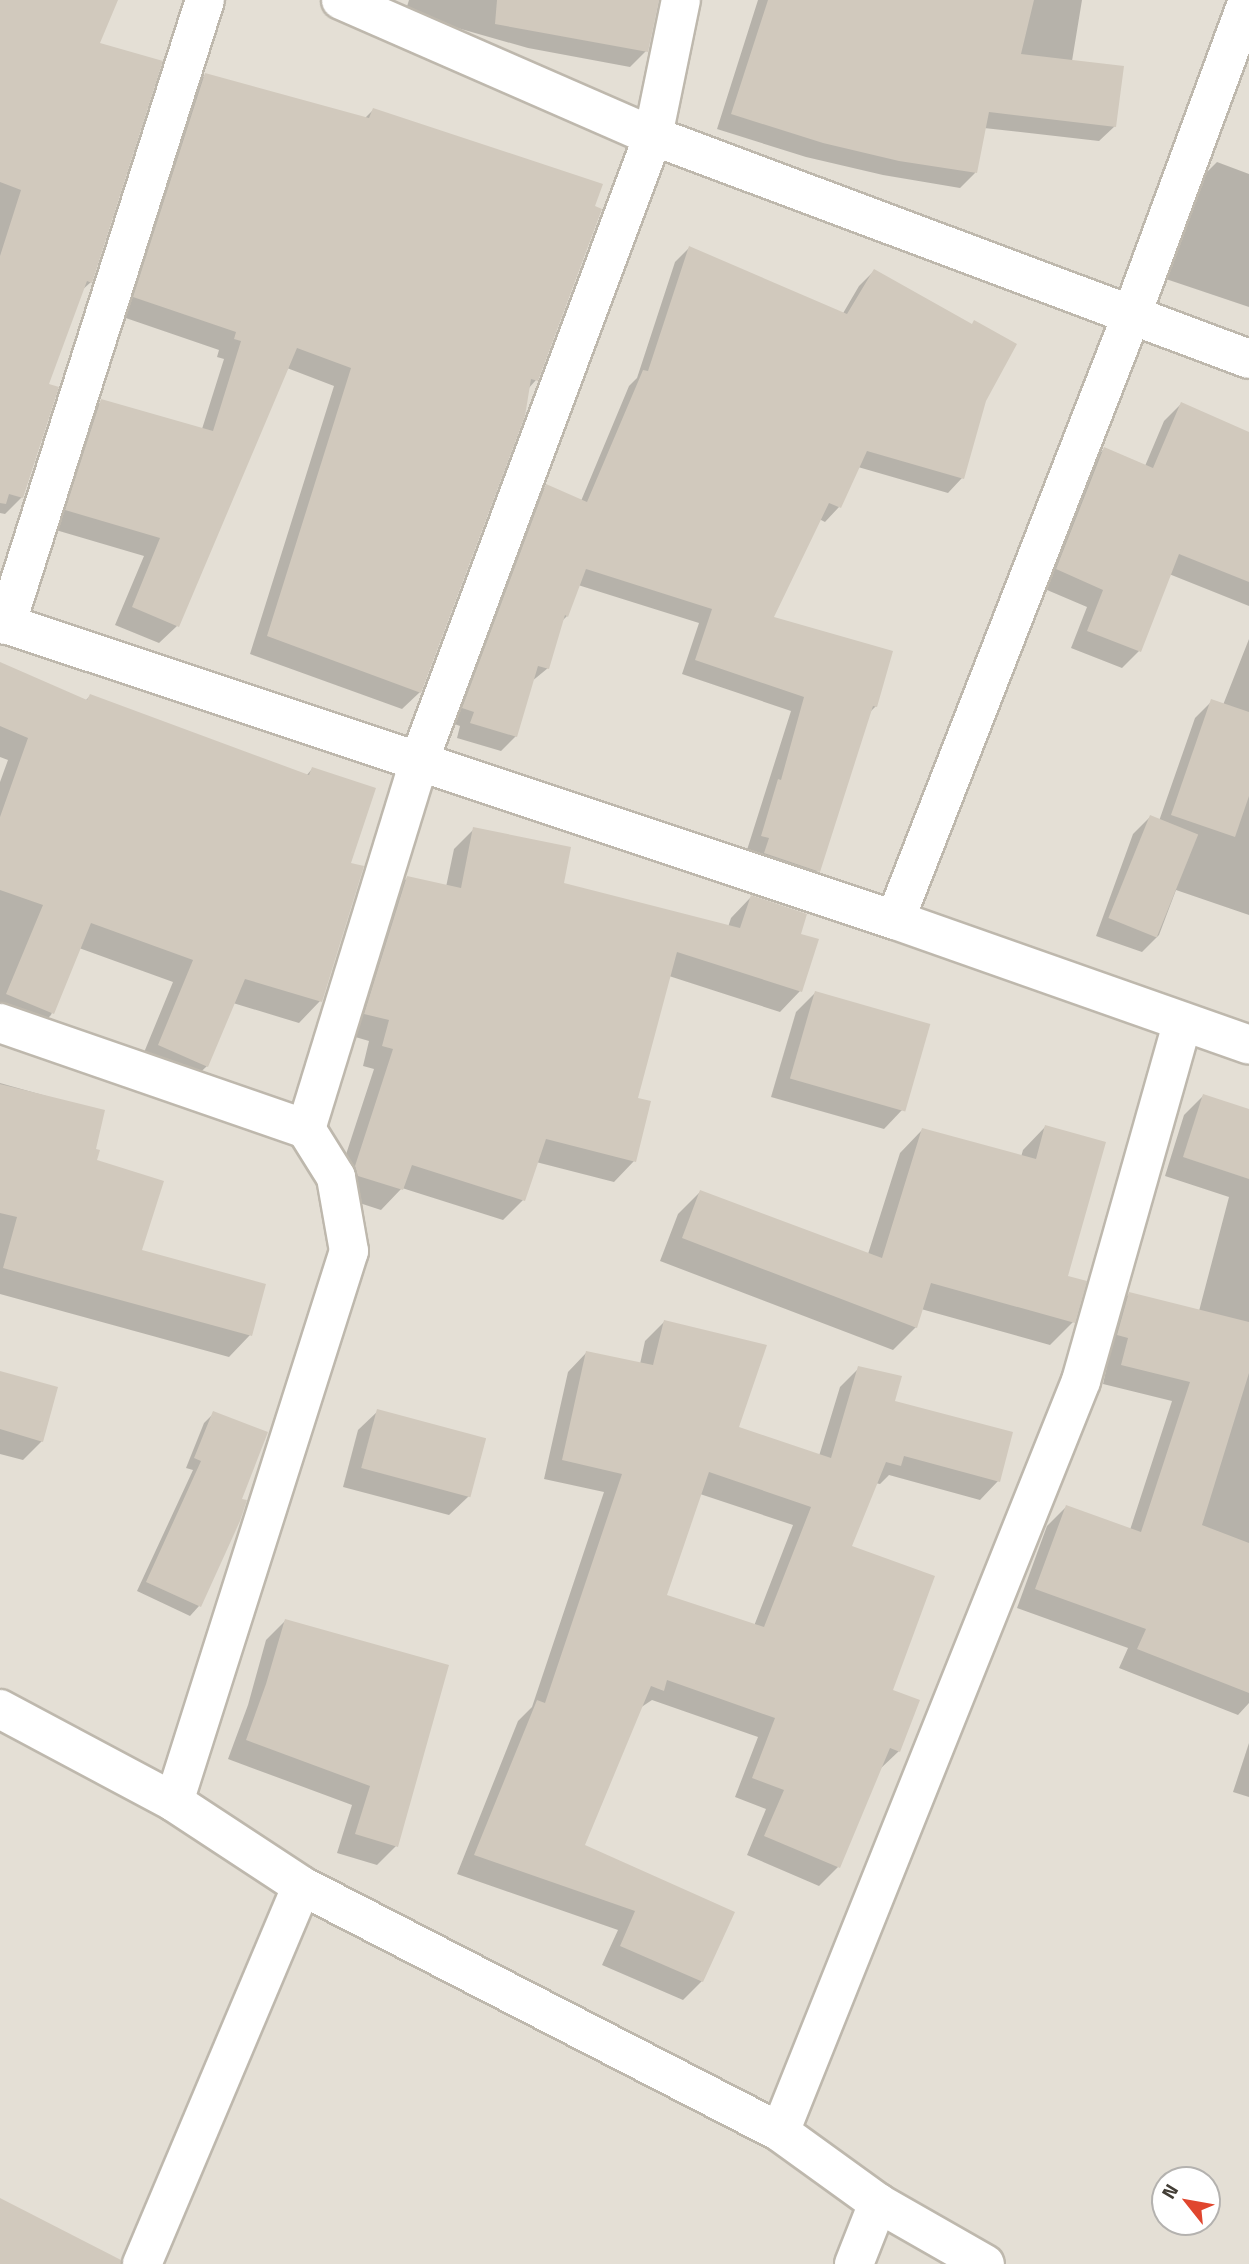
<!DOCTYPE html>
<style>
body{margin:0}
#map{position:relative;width:1249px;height:2264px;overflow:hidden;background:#f1ede6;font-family:"Titillium Web",sans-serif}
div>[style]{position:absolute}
.residential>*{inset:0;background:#e4dfd5}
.shadow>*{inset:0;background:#0003}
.building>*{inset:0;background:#d1c9bd;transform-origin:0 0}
.roads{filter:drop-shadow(2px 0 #beb8ad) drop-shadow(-2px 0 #beb8ad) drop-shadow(0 2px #beb8ad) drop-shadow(0 -2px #beb8ad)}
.minor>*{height:38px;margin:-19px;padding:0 19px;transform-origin:19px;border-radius:19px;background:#fff}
span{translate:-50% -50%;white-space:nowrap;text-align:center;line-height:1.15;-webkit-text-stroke:7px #fff;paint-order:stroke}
.north{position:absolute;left:1151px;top:2166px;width:70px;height:70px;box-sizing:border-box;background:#fff;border:2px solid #b4b2af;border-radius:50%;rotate:301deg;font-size:19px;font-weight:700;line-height:28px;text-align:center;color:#433e36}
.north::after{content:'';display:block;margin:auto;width:24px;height:32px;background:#e0462e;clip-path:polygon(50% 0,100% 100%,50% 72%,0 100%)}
</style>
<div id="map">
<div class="residential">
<i style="clip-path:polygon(evenodd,0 0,1249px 0,1249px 2264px,0 2264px,0 0,1165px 2180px,1207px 2180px,1207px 2222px,1165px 2222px,1165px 2180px)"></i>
</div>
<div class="shadow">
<i style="clip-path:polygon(0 0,116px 0,98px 44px,91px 282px,81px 291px,47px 385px,22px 497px,5px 514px,0 513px)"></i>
<i style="clip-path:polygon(409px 0,657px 0,646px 51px,630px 67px,528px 48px,405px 13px)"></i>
<i style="clip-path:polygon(758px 0,1082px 0,1072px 61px,1115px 126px,1099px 141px,984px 128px,975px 173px,960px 188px,883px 175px,806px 157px,717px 129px)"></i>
<i style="clip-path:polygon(205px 75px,364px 119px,373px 110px,536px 380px,528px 389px,420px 692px,402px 709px,250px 654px,334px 386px,287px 368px,177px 626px,159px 643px,115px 625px,144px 556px,49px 528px,84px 418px,102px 401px,202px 429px,224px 359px,217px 357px,219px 350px,117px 315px,187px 93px)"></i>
<i style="clip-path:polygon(1217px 162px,1249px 174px,1249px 307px,1160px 277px,1195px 184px)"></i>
<i style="clip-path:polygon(689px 248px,842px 315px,859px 286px,874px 271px,985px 401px,962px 478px,948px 493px,858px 467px,839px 507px,825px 522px,819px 519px,772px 618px,876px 706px,869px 713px,818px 871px,804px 885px,751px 868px,756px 853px,747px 850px,791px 711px,682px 674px,699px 623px,578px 585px,567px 616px,562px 621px,548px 668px,531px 682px,516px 736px,501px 751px,457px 738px,460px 726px,449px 722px,532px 501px,546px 486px,581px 501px,629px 386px,637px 378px,675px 262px)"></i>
<i style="clip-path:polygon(1181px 404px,1249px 434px,1249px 606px,1169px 574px,1139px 651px,1122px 668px,1071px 648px,1087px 607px,1040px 587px,1087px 466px,1104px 449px,1145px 466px,1164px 421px)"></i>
<i style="clip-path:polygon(1249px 639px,1249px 915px,1176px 890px,1159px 935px,1142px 952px,1096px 936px,1133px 834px,1150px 817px,1159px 821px,1195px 718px,1212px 701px,1223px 705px)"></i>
<i style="clip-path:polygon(0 664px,85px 701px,90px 696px,306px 776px,312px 769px,349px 864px,320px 1001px,299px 1023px,233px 1003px,207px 1066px,185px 1087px,138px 1067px,173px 982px,79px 948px,51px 1015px,30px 1036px,0 1023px,0 782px,8px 760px,0 757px)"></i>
<i style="clip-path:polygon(474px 829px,562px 884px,728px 927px,731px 918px,751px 897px,798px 935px,800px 991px,780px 1012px,669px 976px,636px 1100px,634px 1161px,614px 1182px,536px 1162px,523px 1200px,503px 1220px,402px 1188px,381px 1210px,338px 1196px,335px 1188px,374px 1069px,363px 1066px,369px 1041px,345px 1034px,387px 898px,407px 878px,446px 887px,454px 849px)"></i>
<i style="clip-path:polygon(815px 993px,903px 1109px,884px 1129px,771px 1097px,796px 1012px)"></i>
<i style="clip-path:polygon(0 1083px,103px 1112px,94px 1150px,95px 1162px,140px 1251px,250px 1335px,229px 1357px,0 1294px)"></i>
<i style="clip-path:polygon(1203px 1096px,1249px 1110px,1249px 1703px,1238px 1715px,1119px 1668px,1128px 1648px,1017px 1608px,1047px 1526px,1066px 1507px,1130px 1530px,1172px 1401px,1103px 1384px,1109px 1357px,1099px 1354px,1110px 1313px,1129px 1294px,1199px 1311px,1229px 1197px,1165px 1176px,1184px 1115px)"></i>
<i style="clip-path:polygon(1045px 1127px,1073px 1322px,1050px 1345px,921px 1309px,916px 1327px,893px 1350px,660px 1261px,678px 1214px,700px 1192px,868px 1254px,900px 1153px,922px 1130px,1021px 1157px,1023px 1150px)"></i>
<i style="clip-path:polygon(evenodd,664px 1322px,737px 1428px,819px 1456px,840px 1387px,859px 1368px,892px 1402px,998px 1481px,980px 1500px,889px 1475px,880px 1484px,875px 1483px,850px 1547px,891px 1691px,899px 1751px,879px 1770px,838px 1867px,819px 1886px,747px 1855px,766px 1809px,735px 1797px,758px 1737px,652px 1700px,640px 1708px,583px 1846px,702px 1981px,683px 2000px,602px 1965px,618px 1930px,457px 1874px,518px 1721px,532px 1707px,604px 1492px,544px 1479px,568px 1372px,586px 1353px,640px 1364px,645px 1341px,664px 1322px,700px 1494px,793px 1525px,754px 1626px,665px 1596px,700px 1494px)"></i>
<i style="clip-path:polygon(0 1373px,42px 1441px,23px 1460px,0 1454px)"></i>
<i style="clip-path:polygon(378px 1411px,469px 1496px,449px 1515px,343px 1487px,358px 1430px)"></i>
<i style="clip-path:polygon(214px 1413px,239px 1500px,199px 1606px,190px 1616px,137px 1591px,193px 1470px,186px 1468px,204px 1423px)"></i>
<i style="clip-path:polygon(285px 1621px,447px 1667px,396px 1846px,377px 1865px,337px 1853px,352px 1805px,228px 1759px,248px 1705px,266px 1640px)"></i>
<i style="clip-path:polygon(1249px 1743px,1249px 1797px,1233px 1792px)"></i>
</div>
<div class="building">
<i style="clip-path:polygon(0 0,118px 0,100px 43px,163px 61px,92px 283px,87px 281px,49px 384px,59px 387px,23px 498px,9px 494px,6px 504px,0 503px,0 256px,21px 190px,0 182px)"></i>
<i style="clip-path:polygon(497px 0,659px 0,648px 52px,495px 24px)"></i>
<i style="clip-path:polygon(768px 0,1034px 0,1021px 54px,1124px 66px,1116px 127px,989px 112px,977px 173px,899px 161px,823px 143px,731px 114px)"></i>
<i style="clip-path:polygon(205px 73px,369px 118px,373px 108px,603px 184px,595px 206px,602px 209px,538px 381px,531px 379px,525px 416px,421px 693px,267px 636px,351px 368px,297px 348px,179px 627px,132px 607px,160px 538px,65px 510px,101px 399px,213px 431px,241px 341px,234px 339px,236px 332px,133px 297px)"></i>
<i style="clip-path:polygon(689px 246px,847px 314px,874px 269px,972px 324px,974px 320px,1017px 344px,986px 401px,964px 479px,867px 451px,841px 508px,829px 503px,774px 617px,893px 651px,877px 707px,873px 706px,820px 872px,764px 853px,769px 838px,761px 836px,778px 779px,781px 780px,804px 697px,695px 660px,712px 609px,586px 569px,568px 617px,565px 615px,549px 669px,538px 666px,517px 737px,470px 723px,474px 712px,462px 708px,546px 484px,587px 502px,643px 370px,648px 371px)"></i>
<i style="clip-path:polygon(1181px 402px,1249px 432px,1249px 582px,1179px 554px,1141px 652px,1087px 631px,1103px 590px,1056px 569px,1104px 447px,1153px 468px)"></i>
<i style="clip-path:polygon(0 662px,87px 700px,90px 694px,309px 775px,312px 767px,376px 788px,351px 863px,364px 866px,322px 1002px,245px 979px,208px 1067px,158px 1045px,193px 960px,91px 923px,54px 1014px,6px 994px,43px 905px,0 890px,0 817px,28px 738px,0 726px)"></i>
<i style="clip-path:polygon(1211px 699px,1249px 712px,1249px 796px,1235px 837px,1171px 815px)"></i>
<i style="left:1150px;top:815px;width:52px;height:111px;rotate:22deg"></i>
<i style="clip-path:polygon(473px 827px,571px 847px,564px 883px,740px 928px,751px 895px,807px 914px,801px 934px,819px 939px,802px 992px,677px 952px,638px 1098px,651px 1101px,636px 1162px,546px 1139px,525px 1201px,412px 1165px,403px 1190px,358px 1176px,355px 1166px,393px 1049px,382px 1046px,389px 1020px,364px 1014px,407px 876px,461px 888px)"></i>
<i style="left:815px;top:991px;width:120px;height:91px;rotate:16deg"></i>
<i style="clip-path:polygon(0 1084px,105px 1110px,96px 1149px,100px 1150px,97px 1160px,164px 1181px,142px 1250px,266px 1284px,252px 1336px,3px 1268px,17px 1217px,0 1213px)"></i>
<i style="clip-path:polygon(1203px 1094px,1249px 1109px,1249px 1179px,1183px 1157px)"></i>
<i style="clip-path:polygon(1045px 1125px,1106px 1142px,1068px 1276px,1087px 1281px,1075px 1323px,931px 1283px,917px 1328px,682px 1238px,700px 1190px,882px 1258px,922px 1128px,1036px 1159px)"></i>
<i style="clip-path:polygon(1129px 1292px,1249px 1322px,1249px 1373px,1202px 1525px,1249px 1543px,1249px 1693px,1137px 1649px,1146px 1629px,1035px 1589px,1066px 1505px,1141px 1532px,1190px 1382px,1121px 1365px,1128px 1338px,1117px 1335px)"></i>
<i style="clip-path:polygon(evenodd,664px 1320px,767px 1345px,739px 1427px,831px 1458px,858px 1366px,902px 1376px,895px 1401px,1013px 1432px,1000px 1482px,904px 1456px,901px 1466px,886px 1462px,852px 1546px,935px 1576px,893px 1690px,920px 1700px,900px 1752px,890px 1748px,840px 1868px,764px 1836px,784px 1790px,752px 1778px,775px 1718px,667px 1680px,664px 1691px,651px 1686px,585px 1845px,735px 1912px,703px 1982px,620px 1946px,635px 1911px,474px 1855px,537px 1700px,545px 1703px,622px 1474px,562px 1460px,586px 1351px,653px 1365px,664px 1320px,709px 1472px,811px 1507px,764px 1627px,667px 1595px,709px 1472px)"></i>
<i style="clip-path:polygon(0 1371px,58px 1387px,43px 1442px,0 1429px)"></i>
<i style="left:377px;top:1409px;width:113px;height:61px;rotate:15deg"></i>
<i style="clip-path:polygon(213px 1411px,268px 1432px,242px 1499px,247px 1500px,240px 1521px,201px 1607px,146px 1582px,201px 1461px,194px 1458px)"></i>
<i style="clip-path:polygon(285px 1619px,449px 1665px,398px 1847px,355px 1834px,370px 1786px,246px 1740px,266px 1684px)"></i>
<i style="clip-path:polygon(0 2198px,121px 2260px,121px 2264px,0 2264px)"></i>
</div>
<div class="roads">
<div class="minor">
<i style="left:341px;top:0;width:340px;rotate:23.6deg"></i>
<i style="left:653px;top:136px;width:636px;rotate:20.51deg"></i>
<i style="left:0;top:622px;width:943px;rotate:18.42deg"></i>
<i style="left:895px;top:920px;width:375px;rotate:19.4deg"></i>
<i style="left:6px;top:625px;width:656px;rotate:-72.34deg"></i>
<i style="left:895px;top:920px;width:651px;rotate:-68.64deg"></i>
<i style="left:1132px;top:314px;width:335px;rotate:-69.7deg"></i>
<i style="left:0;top:1023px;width:324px;rotate:19.1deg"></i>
<i style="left:0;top:1709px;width:197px;rotate:28.1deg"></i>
<i style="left:174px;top:1802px;width:153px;rotate:33.3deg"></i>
<i style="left:302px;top:1886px;width:538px;rotate:27.23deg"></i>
<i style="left:780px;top:2132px;width:121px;rotate:35.9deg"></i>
<i style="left:878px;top:2203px;width:123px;rotate:29.7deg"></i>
<i style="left:174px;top:1802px;width:578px;rotate:-72.38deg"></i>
<i style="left:349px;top:1251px;width:75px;rotate:-100deg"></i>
<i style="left:336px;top:1177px;width:57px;rotate:-122deg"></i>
<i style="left:306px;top:1129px;width:385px;rotate:-72.9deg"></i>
<i style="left:419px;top:761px;width:667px;rotate:-69.47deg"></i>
<i style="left:653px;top:136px;width:139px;rotate:-78.4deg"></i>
<i style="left:780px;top:2132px;width:809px;rotate:-68.16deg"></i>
<i style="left:1081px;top:1381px;width:372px;rotate:-74.2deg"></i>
<i style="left:142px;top:2264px;width:410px;rotate:-67.1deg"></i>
<i style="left:854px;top:2264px;width:66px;rotate:-68.5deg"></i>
</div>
</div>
<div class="north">N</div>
</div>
